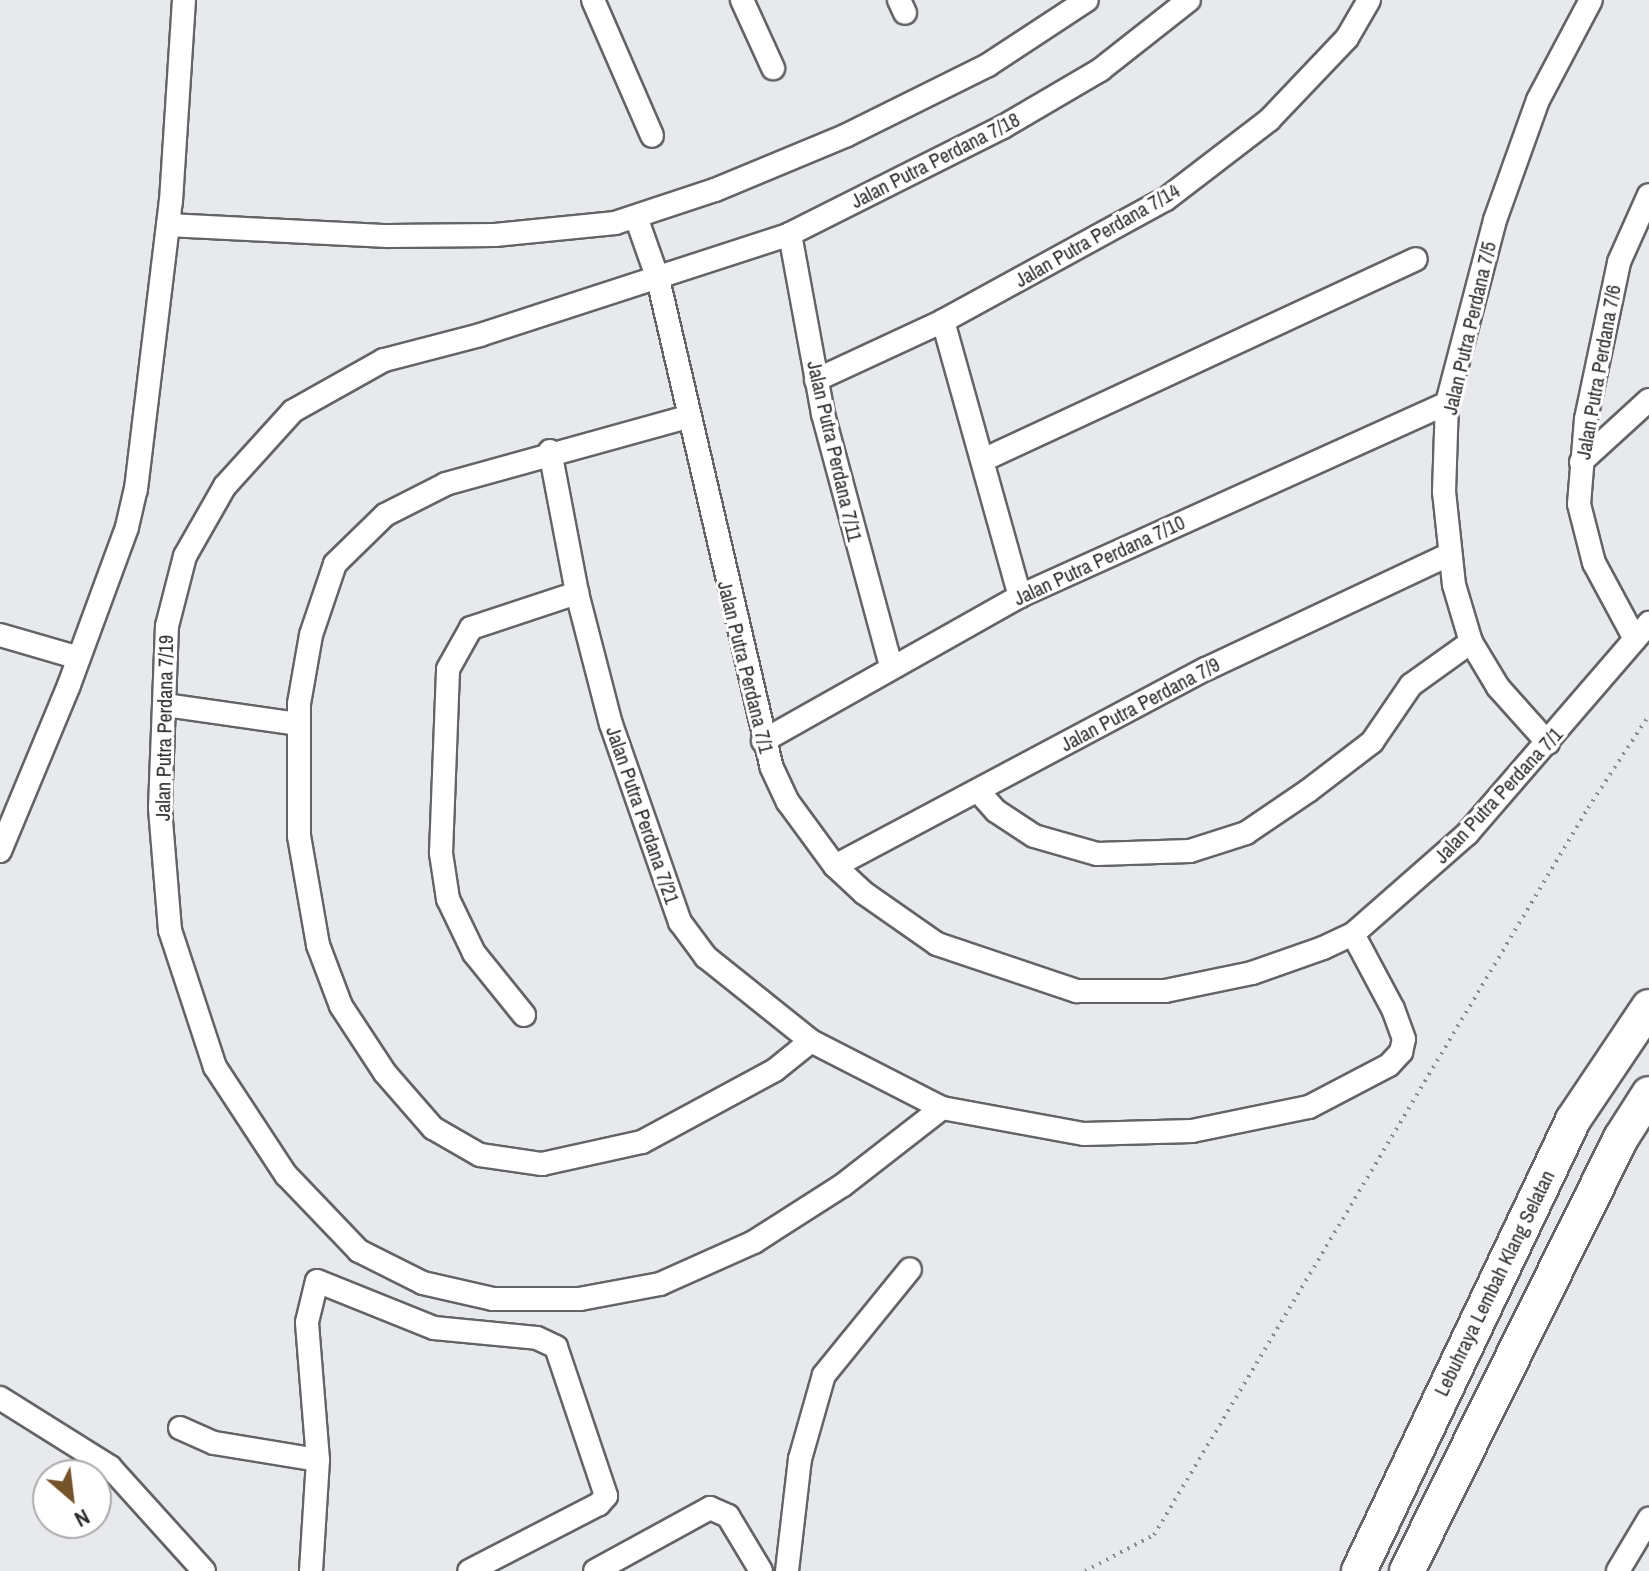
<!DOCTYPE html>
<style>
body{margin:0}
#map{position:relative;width:1649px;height:1571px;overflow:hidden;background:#e7e9ec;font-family:"Archivo Narrow",sans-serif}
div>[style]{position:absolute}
.path>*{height:4px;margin-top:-2px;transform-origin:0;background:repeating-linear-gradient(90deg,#8a8b8d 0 2px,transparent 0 8px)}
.roads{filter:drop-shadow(2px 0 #626466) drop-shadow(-2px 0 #626466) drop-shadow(0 2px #626466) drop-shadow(0 -2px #626466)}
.minor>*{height:22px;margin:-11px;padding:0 11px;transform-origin:11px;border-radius:11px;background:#fff}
.highway>*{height:34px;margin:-17px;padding:0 17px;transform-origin:17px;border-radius:17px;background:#fff}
span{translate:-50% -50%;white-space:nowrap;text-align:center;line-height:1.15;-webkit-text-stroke:6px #fff;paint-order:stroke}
.street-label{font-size:20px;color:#2d2e2f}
.north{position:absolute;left:32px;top:1459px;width:80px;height:80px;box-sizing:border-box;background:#fff;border:2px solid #ababac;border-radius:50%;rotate:152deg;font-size:22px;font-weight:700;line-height:32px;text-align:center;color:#2d2e2f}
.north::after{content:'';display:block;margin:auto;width:28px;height:36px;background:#74532a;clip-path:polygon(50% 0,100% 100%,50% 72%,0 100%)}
</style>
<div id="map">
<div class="path">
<i style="left:1085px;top:1571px;width:78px;rotate:-27.6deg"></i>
<i style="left:1154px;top:1535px;width:847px;rotate:-59.16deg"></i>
<i style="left:1588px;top:808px;width:111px;rotate:-56.7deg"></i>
</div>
<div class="roads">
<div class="minor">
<i style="left:593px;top:0;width:148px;rotate:66.5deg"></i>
<i style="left:742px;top:0;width:75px;rotate:65.5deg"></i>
<i style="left:899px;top:0;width:14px;rotate:65deg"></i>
<i style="left:636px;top:217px;width:66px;rotate:70.5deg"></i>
<i style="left:658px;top:279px;width:500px;rotate:76.9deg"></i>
<i style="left:771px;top:766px;width:40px;rotate:65deg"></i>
<i style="left:788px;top:802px;width:79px;rotate:53.7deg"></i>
<i style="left:835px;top:866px;width:40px;rotate:43deg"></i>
<i style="left:864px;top:893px;width:89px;rotate:34.9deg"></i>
<i style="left:937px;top:944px;width:148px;rotate:18.6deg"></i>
<i style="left:1077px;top:991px;width:88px"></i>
<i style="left:1165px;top:991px;width:89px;rotate:-11.7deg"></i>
<i style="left:1252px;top:973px;width:75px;rotate:-19.4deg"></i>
<i style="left:1323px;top:948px;width:33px;rotate:-25deg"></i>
<i style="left:1353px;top:934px;width:152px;rotate:-41.3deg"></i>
<i style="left:1467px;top:834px;width:279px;rotate:-49.2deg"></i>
<i style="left:168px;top:225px;width:220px;rotate:2.9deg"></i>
<i style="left:388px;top:236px;width:107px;rotate:-0.5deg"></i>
<i style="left:495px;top:235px;width:121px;rotate:-5.7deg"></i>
<i style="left:615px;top:223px;width:105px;rotate:-18.3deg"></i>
<i style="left:715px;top:190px;width:143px;rotate:-22.6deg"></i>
<i style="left:847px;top:135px;width:157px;rotate:-26.4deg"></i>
<i style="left:988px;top:65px;width:118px;rotate:-33.3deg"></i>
<i style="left:790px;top:234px;width:183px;rotate:79.6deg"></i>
<i style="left:823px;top:414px;width:261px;rotate:74.9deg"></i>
<i style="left:943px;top:321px;width:286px;rotate:74.4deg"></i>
<i style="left:816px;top:380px;width:140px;rotate:-24.9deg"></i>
<i style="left:943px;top:321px;width:254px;rotate:-28.7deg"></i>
<i style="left:1166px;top:199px;width:130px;rotate:-37.5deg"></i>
<i style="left:1269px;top:120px;width:113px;rotate:-46.4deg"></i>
<i style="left:1347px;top:38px;width:44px;rotate:-59.9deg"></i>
<i style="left:687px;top:417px;width:250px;rotate:164.5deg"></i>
<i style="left:446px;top:484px;width:68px;rotate:153.1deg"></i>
<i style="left:385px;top:515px;width:70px;rotate:135.6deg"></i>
<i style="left:335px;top:564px;width:75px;rotate:108.7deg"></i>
<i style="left:311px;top:635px;width:70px;rotate:99.9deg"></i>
<i style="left:299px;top:704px;width:132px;rotate:90deg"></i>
<i style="left:299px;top:836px;width:111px;rotate:80.1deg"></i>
<i style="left:318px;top:945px;width:65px;rotate:69.3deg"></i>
<i style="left:341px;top:1006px;width:80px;rotate:56.7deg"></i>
<i style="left:385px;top:1073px;width:73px;rotate:48.9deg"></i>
<i style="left:433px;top:1128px;width:54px;rotate:29.9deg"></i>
<i style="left:480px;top:1155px;width:63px;rotate:8.3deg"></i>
<i style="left:542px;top:1164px;width:102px;rotate:-12.4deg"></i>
<i style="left:642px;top:1142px;width:151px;rotate:-28.4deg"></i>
<i style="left:775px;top:1070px;width:46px;rotate:-38.9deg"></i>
<i style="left:550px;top:451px;width:145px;rotate:79.2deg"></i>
<i style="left:577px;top:593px;width:135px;rotate:75.5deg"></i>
<i style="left:611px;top:724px;width:210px;rotate:70.8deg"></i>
<i style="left:680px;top:922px;width:44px;rotate:53.4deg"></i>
<i style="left:706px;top:957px;width:134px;rotate:38.7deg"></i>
<i style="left:811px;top:1041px;width:147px;rotate:27.1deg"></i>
<i style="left:942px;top:1108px;width:144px;rotate:10.4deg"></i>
<i style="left:1084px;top:1134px;width:108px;rotate:-1.6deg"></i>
<i style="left:1192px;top:1131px;width:119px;rotate:-11.6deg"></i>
<i style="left:1309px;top:1107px;width:90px;rotate:-27.7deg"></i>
<i style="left:1389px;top:1065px;width:18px;rotate:-47deg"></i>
<i style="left:1401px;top:1052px;width:13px;rotate:-77deg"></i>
<i style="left:1404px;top:1039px;width:32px;rotate:-110deg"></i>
<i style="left:1393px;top:1009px;width:85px;rotate:-118.1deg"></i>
<i style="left:983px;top:460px;width:477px;rotate:-24.9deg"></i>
<i style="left:1581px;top:462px;width:92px;rotate:-42.4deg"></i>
<i style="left:0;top:635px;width:82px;rotate:16.2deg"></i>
<i style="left:1635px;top:639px;width:86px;rotate:-118.3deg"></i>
<i style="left:1594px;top:563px;width:61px;rotate:-104.3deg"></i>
<i style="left:1579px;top:504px;width:85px;rotate:-85.3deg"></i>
<i style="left:1586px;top:419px;width:160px;rotate:-78.1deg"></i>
<i style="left:1619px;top:262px;width:73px;rotate:-65.9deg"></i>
<i style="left:165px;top:705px;width:135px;rotate:8.1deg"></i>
<i style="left:763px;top:741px;width:295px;rotate:-29.4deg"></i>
<i style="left:1020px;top:596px;width:469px;rotate:-24.3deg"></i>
<i style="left:1548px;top:743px;width:75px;rotate:-131.8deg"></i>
<i style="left:1498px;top:687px;width:52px;rotate:-121deg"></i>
<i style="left:1471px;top:642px;width:59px;rotate:-106.6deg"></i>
<i style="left:1454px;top:585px;width:94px;rotate:-96.1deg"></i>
<i style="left:1444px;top:492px;width:89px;rotate:-88.1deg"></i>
<i style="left:1447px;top:403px;width:189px;rotate:-75.3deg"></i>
<i style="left:1495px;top:220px;width:127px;rotate:-70.3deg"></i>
<i style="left:1538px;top:100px;width:113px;rotate:-62.1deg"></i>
<i style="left:978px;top:791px;width:27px;rotate:48deg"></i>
<i style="left:996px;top:811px;width:45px;rotate:33.3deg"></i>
<i style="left:1034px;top:836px;width:66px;rotate:15.9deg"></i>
<i style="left:1097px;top:854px;width:93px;rotate:-1.8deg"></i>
<i style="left:1190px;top:851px;width:59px;rotate:-17.8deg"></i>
<i style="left:1246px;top:833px;width:75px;rotate:-34.1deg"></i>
<i style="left:1308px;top:791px;width:81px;rotate:-37.4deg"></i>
<i style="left:1372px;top:742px;width:69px;rotate:-55.6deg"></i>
<i style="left:1411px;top:685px;width:74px;rotate:-35.6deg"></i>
<i style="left:0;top:851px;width:180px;rotate:-67.4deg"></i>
<i style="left:69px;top:685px;width:168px;rotate:-69.8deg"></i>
<i style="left:127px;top:527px;width:39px;rotate:-77deg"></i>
<i style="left:136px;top:489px;width:290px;rotate:-83.1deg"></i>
<i style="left:171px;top:201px;width:201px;rotate:-86.3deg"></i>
<i style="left:835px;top:866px;width:420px;rotate:-28deg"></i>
<i style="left:1206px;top:669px;width:270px;rotate:-25.2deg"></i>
<i style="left:524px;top:1015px;width:80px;rotate:-128.9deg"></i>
<i style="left:474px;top:953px;width:60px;rotate:-115.7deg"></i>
<i style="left:448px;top:899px;width:47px;rotate:-98.7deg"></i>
<i style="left:441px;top:853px;width:184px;rotate:-87.8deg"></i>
<i style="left:448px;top:669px;width:47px;rotate:-60.7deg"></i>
<i style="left:471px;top:628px;width:112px;rotate:-18.3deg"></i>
<i style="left:942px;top:1108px;width:125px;rotate:142.1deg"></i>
<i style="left:843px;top:1185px;width:106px;rotate:147.4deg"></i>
<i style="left:754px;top:1242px;width:103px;rotate:155.9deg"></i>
<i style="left:660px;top:1284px;width:81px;rotate:169.4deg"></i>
<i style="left:580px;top:1299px;width:87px;rotate:180deg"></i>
<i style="left:493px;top:1299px;width:72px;rotate:-167.1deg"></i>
<i style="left:423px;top:1283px;width:72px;rotate:-153.4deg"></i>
<i style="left:359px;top:1251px;width:105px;rotate:-133.8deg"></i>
<i style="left:286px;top:1175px;width:129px;rotate:-123.3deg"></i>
<i style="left:215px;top:1067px;width:144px;rotate:-108.2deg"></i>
<i style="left:170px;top:930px;width:122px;rotate:-94.7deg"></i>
<i style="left:160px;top:808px;width:182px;rotate:-87.8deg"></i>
<i style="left:167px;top:626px;width:72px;rotate:-75.6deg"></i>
<i style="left:185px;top:556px;width:81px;rotate:-60.3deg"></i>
<i style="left:225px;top:486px;width:101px;rotate:-47.8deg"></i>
<i style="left:293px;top:411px;width:104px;rotate:-29.3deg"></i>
<i style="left:384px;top:360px;width:99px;rotate:-14.6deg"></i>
<i style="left:480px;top:335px;width:326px;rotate:-18deg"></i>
<i style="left:790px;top:234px;width:238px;rotate:-26.7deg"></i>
<i style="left:1003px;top:127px;width:113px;rotate:-30.4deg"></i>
<i style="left:1100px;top:70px;width:113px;rotate:-38.2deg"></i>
<i style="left:0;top:1398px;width:130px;rotate:32.1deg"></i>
<i style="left:110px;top:1467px;width:140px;rotate:47.9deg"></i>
<i style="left:180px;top:1428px;width:37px;rotate:24deg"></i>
<i style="left:214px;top:1443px;width:105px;rotate:9.3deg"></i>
<i style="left:311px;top:1571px;width:111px;rotate:-86.4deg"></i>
<i style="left:318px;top:1460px;width:138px;rotate:-94.6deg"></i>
<i style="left:307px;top:1322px;width:42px;rotate:-76.3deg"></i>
<i style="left:317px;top:1281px;width:126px;rotate:21.9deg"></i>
<i style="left:434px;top:1328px;width:103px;rotate:5.5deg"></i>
<i style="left:537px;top:1338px;width:21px;rotate:25deg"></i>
<i style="left:556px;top:1347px;width:157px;rotate:71.4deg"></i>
<i style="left:606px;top:1496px;width:11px;rotate:131deg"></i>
<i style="left:599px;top:1504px;width:146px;rotate:152.7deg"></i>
<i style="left:595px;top:1571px;width:131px;rotate:-28.7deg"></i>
<i style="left:710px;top:1508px;width:20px;rotate:24deg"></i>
<i style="left:728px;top:1516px;width:64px;rotate:59deg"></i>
<i style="left:787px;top:1571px;width:113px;rotate:-83.4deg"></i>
<i style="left:800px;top:1459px;width:87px;rotate:-74.1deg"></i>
<i style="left:824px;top:1375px;width:136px;rotate:-50.9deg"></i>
<i style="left:1618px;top:1571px;width:61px;rotate:-59.2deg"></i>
</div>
<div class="highway">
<i style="left:1359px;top:1571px;width:499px;rotate:-64.6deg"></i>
<i style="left:1573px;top:1120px;width:136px;rotate:-56.1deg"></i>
<i style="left:1407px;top:1571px;width:483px;rotate:-63.7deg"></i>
<i style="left:1621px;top:1138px;width:52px;rotate:-57.5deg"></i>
</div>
</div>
<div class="street-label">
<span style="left:935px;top:160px;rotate:-27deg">Jalan Putra Perdana 7/18</span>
<span style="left:1097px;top:235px;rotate:-30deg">Jalan Putra Perdana 7/14</span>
<span style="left:1469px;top:328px;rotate:-77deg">Jalan Putra Perdana 7/5</span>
<span style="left:1598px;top:372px;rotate:-80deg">Jalan Putra Perdana 7/6</span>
<span style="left:835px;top:451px;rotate:77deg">Jalan Putra Perdana 7/11</span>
<span style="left:1099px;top:560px;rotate:-25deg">Jalan Putra Perdana 7/10</span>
<span style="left:746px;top:667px;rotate:76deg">Jalan Putra Perdana 7/1</span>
<span style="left:1140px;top:704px;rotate:-28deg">Jalan Putra Perdana 7/9</span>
<span style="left:164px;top:728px;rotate:-89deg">Jalan Putra Perdana 7/19</span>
<span style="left:1498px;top:795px;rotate:-47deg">Jalan Putra Perdana 7/1</span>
<span style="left:643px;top:815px;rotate:71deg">Jalan Putra Perdana 7/21</span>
<span style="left:1494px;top:1283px;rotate:-64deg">Lebuhraya Lembah Klang Selatan</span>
</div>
<div class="north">N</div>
</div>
